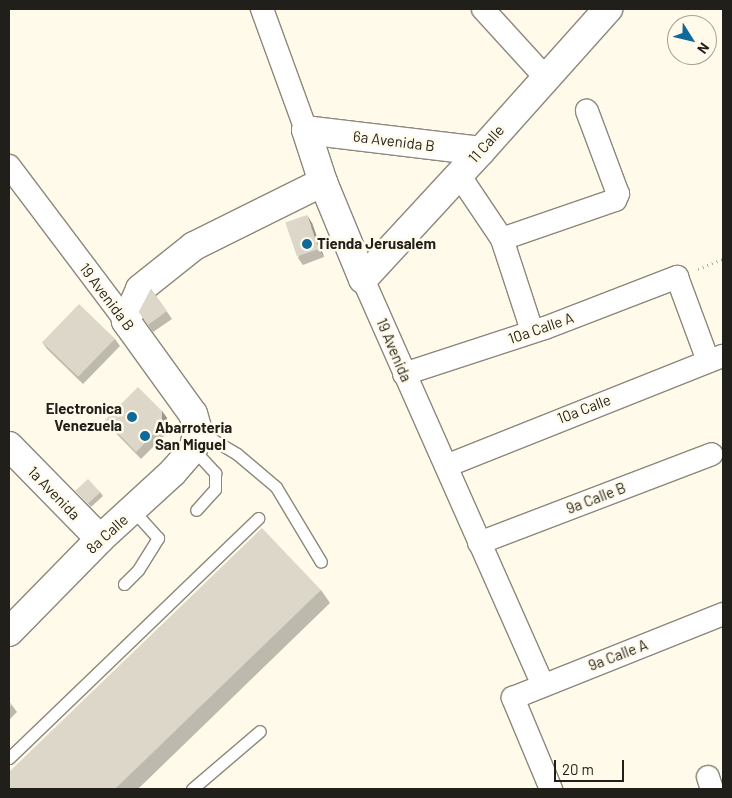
<!DOCTYPE html>
<style>
body{margin:0}
#map{position:relative;width:732px;height:798px;overflow:hidden;background:#fffaea;font-family:Barlow,sans-serif}
div>[style]{position:absolute}
.path>*{height:3px;margin-top:-1.5px;transform-origin:0;background:repeating-linear-gradient(90deg,#afab9f 0 1px,transparent 0 5px)}
.roads{filter:drop-shadow(1px 0 #8d887b) drop-shadow(-1px 0 #8d887b) drop-shadow(0 1px #8d887b) drop-shadow(0 -1px #8d887b)}
.service>*{height:11px;margin:-5.5px;padding:0 5.5px;transform-origin:5.5px;border-radius:5.5px;background:#fff}
.minor>*{height:22px;margin:-11px;padding:0 11px;transform-origin:11px;border-radius:11px;background:#fff}
.tertiary>*{height:28px;margin:-14px;padding:0 14px;transform-origin:14px;border-radius:14px;background:#fff}
.wall>*{inset:0;background:#bdb9ac}
.shaded-wall>*{inset:0;background:#9a968c}
.building>*{inset:0;background:#dcd7c8;transform-origin:0 0}
.dots>*{width:14px;height:14px;translate:-50% -50%;box-sizing:border-box;border:2px solid #fffaea;border-radius:50%}
span{translate:-50% -50%;white-space:nowrap;text-align:center;line-height:1.15;-webkit-text-stroke:5px #fffaea;paint-order:stroke}
.street-label{font-size:15px;color:#211f1a}
.poi-label{font-size:15px;color:#211f1a;font-weight:700}
.left{translate:0 -50%;text-align:left}
.right{translate:-100% -50%;text-align:right}
.frame{position:absolute;inset:0;border:10px solid #211f1a;pointer-events:none}
.north{position:absolute;left:667px;top:15px;width:50px;height:50px;box-sizing:border-box;background:#fffaea;border:1px solid #a6a297;border-radius:50%;rotate:126deg;font-size:14px;font-weight:700;line-height:20px;text-align:center;color:#211f1a}
.north::after{content:'';display:block;margin:auto;width:18px;height:22px;background:#0f6999;clip-path:polygon(50% 0,100% 100%,50% 72%,0 100%)}
.scale{position:absolute;left:554px;top:760px;width:70px;height:22px;box-sizing:border-box;border:2px solid #211f1a;border-top:0;padding-left:6px;font-size:15px;line-height:18px;white-space:nowrap;color:#211f1a;-webkit-text-stroke:4px #fffaea;paint-order:stroke}
</style>
<div id="map">
<div class="path">
<i style="left:698px;top:269px;width:27px;rotate:-22deg"></i>
</div>
<div class="roads">
<div class="service">
<i style="left:198px;top:431px;width:45px;rotate:30.5deg"></i>
<i style="left:237px;top:454px;width:51px;rotate:40.2deg"></i>
<i style="left:276px;top:487px;width:87px;rotate:59deg"></i>
<i style="left:193px;top:449px;width:33px;rotate:47deg"></i>
<i style="left:215px;top:473px;width:16px;rotate:90deg"></i>
<i style="left:215px;top:489px;width:28px;rotate:132deg"></i>
<i style="left:124px;top:584px;width:20px;rotate:-45deg"></i>
<i style="left:138px;top:570px;width:38px;rotate:-58deg"></i>
<i style="left:158px;top:538px;width:36px;rotate:-132deg"></i>
<i style="left:9px;top:758px;width:346px;rotate:-43.9deg"></i>
<i style="left:192px;top:789px;width:89px;rotate:-40.5deg"></i>
</div>
<div class="minor">
<i style="left:262px;top:9px;width:129px;rotate:70deg"></i>
<i style="left:483px;top:9px;width:93px;rotate:47.6deg"></i>
<i style="left:9px;top:166px;width:194px;rotate:53deg"></i>
<i style="left:459px;top:175px;width:77px;rotate:56.1deg"></i>
<i style="left:502px;top:239px;width:120px;rotate:-19deg"></i>
<i style="left:615px;top:200px;width:7px;rotate:-63deg"></i>
<i style="left:618px;top:194px;width:89px;rotate:-110.5deg"></i>
<i style="left:502px;top:239px;width:97px;rotate:71.9deg"></i>
<i style="left:363px;top:279px;width:444px;rotate:66.1deg"></i>
<i style="left:404px;top:374px;width:148px;rotate:-18.1deg"></i>
<i style="left:545px;top:328px;width:142px;rotate:-21.1deg"></i>
<i style="left:677px;top:277px;width:90px;rotate:69.7deg"></i>
<i style="left:446px;top:466px;width:298px;rotate:-21.7deg"></i>
<i style="left:479px;top:543px;width:249px;rotate:-20.9deg"></i>
<i style="left:708px;top:777px;width:13px;rotate:72deg"></i>
<i style="left:551px;top:789px;width:99px;rotate:-112.7deg"></i>
<i style="left:513px;top:698px;width:226px;rotate:-21.8deg"></i>
</div>
<div class="tertiary">
<i style="left:481px;top:151px;width:176px;rotate:-173.2deg"></i>
<i style="left:306px;top:130px;width:55px;rotate:71.9deg"></i>
<i style="left:323px;top:182px;width:105px;rotate:67.6deg"></i>
<i style="left:363px;top:279px;width:174px;rotate:-47.3deg"></i>
<i style="left:481px;top:151px;width:191px;rotate:-48.2deg"></i>
<i style="left:9px;top:446px;width:130px;rotate:45.6deg"></i>
<i style="left:9px;top:632px;width:130px;rotate:-45.6deg"></i>
<i style="left:100px;top:539px;width:99px;rotate:-42.5deg"></i>
<i style="left:173px;top:472px;width:30px;rotate:-49deg"></i>
<i style="left:193px;top:449px;width:19px;rotate:-74deg"></i>
<i style="left:198px;top:431px;width:18px;rotate:-106deg"></i>
<i style="left:193px;top:414px;width:115px;rotate:-125.8deg"></i>
<i style="left:126px;top:321px;width:35px;rotate:-66deg"></i>
<i style="left:140px;top:289px;width:69px;rotate:-38.5deg"></i>
<i style="left:194px;top:246px;width:144px;rotate:-26.4deg"></i>
</div>
</div>
<div class="wall">
<i style="clip-path:polygon(312px 223px,324px 257px,303px 265px,298px 258px)"></i>
<i style="clip-path:polygon(151px 289px,172px 319px,153px 332px,139px 312px)"></i>
<i style="clip-path:polygon(115px 339px,120px 346px,83px 384px,47px 349px,42px 342px)"></i>
<i style="clip-path:polygon(162px 411px,167px 418px,167px 433px,141px 459px,110px 427px,105px 420px)"></i>
<i style="clip-path:polygon(75px 490px,100px 492px,103px 496px,91px 507px)"></i>
<i style="clip-path:polygon(321px 590px,330px 603px,138px 789px,9px 789px)"></i>
<i style="clip-path:polygon(9px 701px,17px 712px,9px 720px)"></i>
</div>
<div class="shaded-wall">
<i style="clip-path:polygon(307px 215px,312px 223px,324px 257px,319px 249px)"></i>
<i style="clip-path:polygon(162px 411px,167px 418px,167px 433px,162px 426px)"></i>
</div>
<div class="building">
<i style="left:307px;top:215px;width:36px;height:23px;rotate:71deg"></i>
<i style="clip-path:polygon(151px 289px,167px 311px,148px 325px,139px 312px)"></i>
<i style="left:79px;top:304px;width:50px;height:53px;rotate:44deg"></i>
<i style="clip-path:polygon(138px 387px,162px 411px,162px 426px,136px 452px,105px 420px)"></i>
<i style="left:88px;top:479px;width:18px;height:17px;rotate:47deg"></i>
<i style="clip-path:polygon(262px 528px,321px 590px,115px 789px,9px 789px,9px 772px)"></i>
<i style="clip-path:polygon(9px 701px,12px 705px,9px 708px)"></i>
</div>
<div class="dots">
<i style="left:307px;top:244px;background:#0f6999"></i>
<i style="left:132px;top:417px;background:#0f6999"></i>
<i style="left:145px;top:436px;background:#0f6999"></i>
</div>
<div class="street-label">
<span style="left:394px;top:141px;rotate:7deg">6a Avenida B</span>
<span style="left:486px;top:144px;rotate:-48deg">11 Calle</span>
<span style="left:107px;top:297px;rotate:53deg">19 Avenida B</span>
<span style="left:541px;top:328px;rotate:-19deg">10a Calle A</span>
<span style="left:394px;top:350px;rotate:67deg">19 Avenida</span>
<span style="left:584px;top:409px;rotate:-21deg">10a Calle</span>
<span style="left:54px;top:493px;rotate:46deg">1a Avenida</span>
<span style="left:596px;top:498px;rotate:-21deg">9a Calle B</span>
<span style="left:107px;top:534px;rotate:-42deg">8a Calle</span>
<span style="left:618px;top:655px;rotate:-21deg">9a Calle A</span>
</div>
<div class="poi-label">
<span class="left" style="left:317px;top:244px">Tienda Jerusalem</span>
<span class="right" style="left:122px;top:417px">Electronica<br>Venezuela</span>
<span class="left" style="left:155px;top:436px">Abarroteria<br>San Miguel</span>
</div>
<div class="frame"></div>
<div class="north">N</div>
<div class="scale">20 m</div>
</div>
